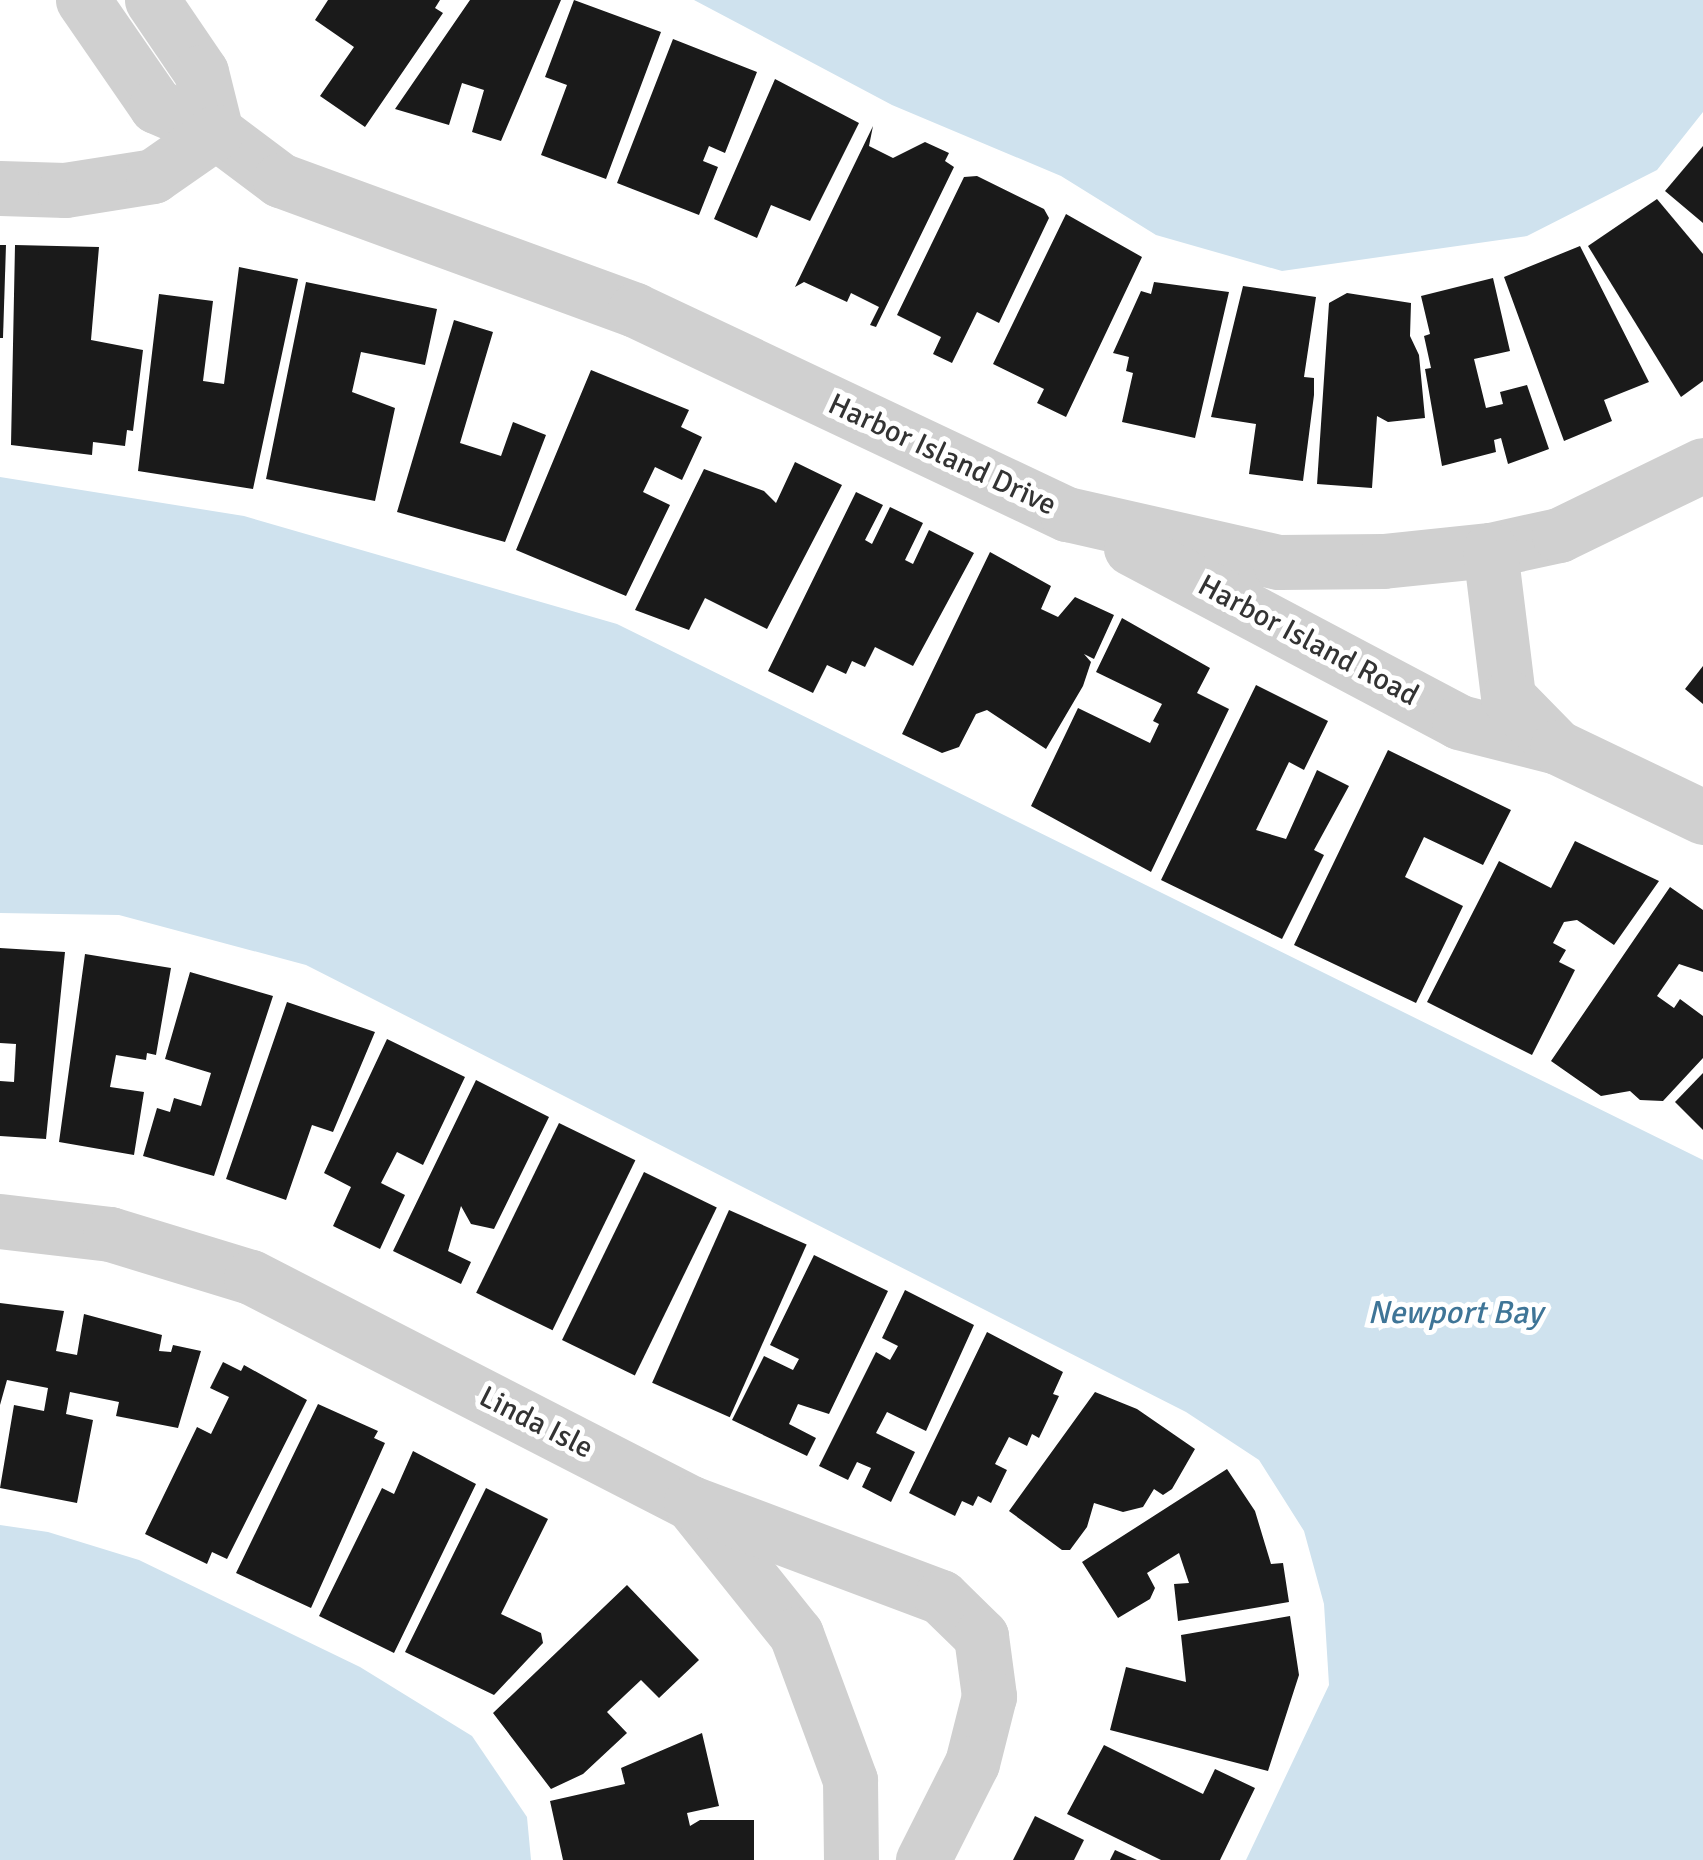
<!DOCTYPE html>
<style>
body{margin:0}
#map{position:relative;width:1703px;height:1860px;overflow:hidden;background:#fff;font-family:Signika,sans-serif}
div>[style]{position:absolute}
.water>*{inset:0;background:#cfe2ee}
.building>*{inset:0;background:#1a1a1a;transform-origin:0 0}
.minor>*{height:55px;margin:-27.5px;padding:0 27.5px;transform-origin:27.5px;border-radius:27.5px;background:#d0d0d0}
span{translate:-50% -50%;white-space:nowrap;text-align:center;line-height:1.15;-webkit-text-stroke:10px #fff;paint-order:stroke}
.street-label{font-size:30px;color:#333}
.water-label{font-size:32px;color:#3f7597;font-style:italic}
</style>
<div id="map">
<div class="water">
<i style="clip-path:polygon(694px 0,1703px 0,1703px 112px,1657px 170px,1527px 236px,1282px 271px,1156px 235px,1061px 176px,892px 105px)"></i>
<i style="clip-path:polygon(0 477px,244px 516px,617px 624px,1703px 1160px,1703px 1860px,1246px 1860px,1329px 1685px,1324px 1604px,1304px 1531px,1259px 1460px,1186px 1412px,306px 965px,119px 915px,0 913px)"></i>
<i style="clip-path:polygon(0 1525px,48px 1532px,139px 1560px,360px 1667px,472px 1736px,527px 1817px,531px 1860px,0 1860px)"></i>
</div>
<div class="building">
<i style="clip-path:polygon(328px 0,440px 0,435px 8px,443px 13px,365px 127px,320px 96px,354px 47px,315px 20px)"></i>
<i style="clip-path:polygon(470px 0,561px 0,501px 141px,472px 132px,484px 90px,462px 83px,449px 125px,395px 109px)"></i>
<i style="clip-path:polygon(574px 0,661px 32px,606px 179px,541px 155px,567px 85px,545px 77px)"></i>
<i style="clip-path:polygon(673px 39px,757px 72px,725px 153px,709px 146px,703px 161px,718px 167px,699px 215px,617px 183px)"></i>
<i style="clip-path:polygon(775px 79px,859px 123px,810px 221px,771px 205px,757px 238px,714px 219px)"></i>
<i style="clip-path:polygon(873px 126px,869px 146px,893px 158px,925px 142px,949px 153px,945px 161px,954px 167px,876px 327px,870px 325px,879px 307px,851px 293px,847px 302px,804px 282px,795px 287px)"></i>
<i style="clip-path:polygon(1703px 146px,1703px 223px,1665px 191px)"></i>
<i style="clip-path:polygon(977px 176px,1044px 209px,1049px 218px,999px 323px,977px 312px,952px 363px,933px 354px,941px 337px,897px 315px,964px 177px)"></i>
<i style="clip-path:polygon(1657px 199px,1703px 254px,1703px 381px,1681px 397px,1588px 246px)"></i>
<i style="clip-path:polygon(1066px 214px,1142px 257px,1066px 417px,1037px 403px,1044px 389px,993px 364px)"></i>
<i style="clip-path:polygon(0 245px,6px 245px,3px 338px,0 338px)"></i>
<i style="clip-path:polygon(15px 245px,99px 247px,91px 340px,143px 350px,133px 431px,127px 430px,125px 446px,93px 442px,92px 455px,11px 445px)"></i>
<i style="clip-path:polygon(1580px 246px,1649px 382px,1604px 400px,1612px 421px,1564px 441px,1504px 277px)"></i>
<i style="clip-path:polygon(239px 267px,298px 279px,253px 489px,138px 471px,159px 294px,213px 301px,203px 381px,224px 384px)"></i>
<i style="clip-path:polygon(1493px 278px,1510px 351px,1474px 359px,1486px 408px,1503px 404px,1500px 392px,1527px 385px,1549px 449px,1508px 464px,1501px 438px,1494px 440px,1496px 452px,1442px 466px,1425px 369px,1431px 368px,1424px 336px,1430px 334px,1421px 296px)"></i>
<i style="clip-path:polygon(306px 282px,437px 309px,425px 365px,361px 352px,352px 392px,395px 408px,375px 501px,266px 479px)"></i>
<i style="clip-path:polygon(1154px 282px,1229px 292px,1195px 438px,1122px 422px,1133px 373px,1126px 371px,1129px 357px,1113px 353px,1141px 291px,1151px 294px)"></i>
<i style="clip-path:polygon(1243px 286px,1316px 297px,1304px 377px,1314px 378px,1314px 395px,1303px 481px,1249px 474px,1256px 424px,1211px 417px)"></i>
<i style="clip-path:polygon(1347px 293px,1411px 303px,1410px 336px,1419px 355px,1425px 418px,1388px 422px,1377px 416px,1372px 488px,1317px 484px,1329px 303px)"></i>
<i style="clip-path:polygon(454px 320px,493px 332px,460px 443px,501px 456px,513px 422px,546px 435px,505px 542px,397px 512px)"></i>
<i style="clip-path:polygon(591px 370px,689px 410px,681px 427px,702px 437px,682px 480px,655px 467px,643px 492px,670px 505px,626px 596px,516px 550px)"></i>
<i style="clip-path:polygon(795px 462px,842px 485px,767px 629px,705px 598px,689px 630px,635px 610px,704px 469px,764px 491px,776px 503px)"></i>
<i style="clip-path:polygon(856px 492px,883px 505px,865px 540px,872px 544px,890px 507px,923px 523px,905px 560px,913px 564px,929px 530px,974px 553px,913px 666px,875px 647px,865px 667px,852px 661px,846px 674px,827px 665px,813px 693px,768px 671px)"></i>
<i style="clip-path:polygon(990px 552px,1051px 586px,1041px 609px,1058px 617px,1075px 597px,1114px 615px,1094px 659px,1084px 654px,1091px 662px,1083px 686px,1046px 749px,987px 710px,976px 714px,959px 747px,942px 753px,902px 734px)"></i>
<i style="clip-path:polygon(1122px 618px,1210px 668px,1197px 693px,1229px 709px,1151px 872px,1031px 806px,1078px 708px,1150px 743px,1159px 724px,1153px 721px,1162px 704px,1096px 672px)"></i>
<i style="clip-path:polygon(1703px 666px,1703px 704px,1685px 689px)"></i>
<i style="clip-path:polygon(1256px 685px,1328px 721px,1304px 770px,1289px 762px,1256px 830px,1286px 839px,1317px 770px,1349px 786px,1314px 850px,1324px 855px,1282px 939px,1161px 880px)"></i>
<i style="clip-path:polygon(1388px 750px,1511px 810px,1483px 865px,1424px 837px,1405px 877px,1463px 906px,1416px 1003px,1294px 945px)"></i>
<i style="clip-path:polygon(1575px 841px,1659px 881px,1614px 945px,1577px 920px,1564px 922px,1553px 943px,1566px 950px,1559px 962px,1575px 970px,1532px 1055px,1427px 1002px,1499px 861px,1551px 888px)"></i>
<i style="clip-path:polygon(1670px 887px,1703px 910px,1703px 972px,1679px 964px,1657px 996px,1674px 1008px,1680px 999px,1703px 1016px,1703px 1058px,1663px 1101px,1640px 1100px,1630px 1091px,1601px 1096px,1551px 1061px)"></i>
<i style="clip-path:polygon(0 948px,65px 952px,46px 1139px,0 1136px,0 1081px,14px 1082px,16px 1044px,0 1043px)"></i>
<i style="clip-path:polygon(85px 954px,171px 968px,156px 1055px,147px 1053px,146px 1060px,116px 1055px,110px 1087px,144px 1092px,134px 1155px,59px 1142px)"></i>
<i style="clip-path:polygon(190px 972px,273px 996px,214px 1176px,143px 1156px,157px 1108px,170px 1112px,174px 1098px,201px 1106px,211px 1073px,165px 1059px)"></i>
<i style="clip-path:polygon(287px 1002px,375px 1032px,333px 1132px,312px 1125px,286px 1200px,226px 1179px)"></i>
<i style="clip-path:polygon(387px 1039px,465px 1077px,423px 1165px,397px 1152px,381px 1183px,405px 1195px,380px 1249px,333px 1226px,351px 1187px,324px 1173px)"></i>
<i style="clip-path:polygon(1703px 1073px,1703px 1130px,1675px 1102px)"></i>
<i style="clip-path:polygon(476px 1080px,549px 1117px,494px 1229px,471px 1224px,461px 1206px,448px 1251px,471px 1262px,461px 1284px,393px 1251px)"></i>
<i style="left:559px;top:1123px;width:85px;height:189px;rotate:26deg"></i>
<i style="left:644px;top:1172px;width:81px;height:187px;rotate:26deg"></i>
<i style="left:729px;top:1210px;width:85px;height:189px;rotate:24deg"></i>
<i style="clip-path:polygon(814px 1255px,888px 1291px,829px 1414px,798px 1404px,789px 1424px,816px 1438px,807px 1456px,732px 1420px,764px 1356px,793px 1370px,799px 1359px,770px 1345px)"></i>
<i style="clip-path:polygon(905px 1290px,974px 1325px,926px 1431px,887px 1412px,876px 1433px,915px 1452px,891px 1502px,862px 1487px,871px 1468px,857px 1462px,848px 1480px,819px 1466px,876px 1352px,890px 1360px,898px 1346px,882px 1338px)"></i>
<i style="clip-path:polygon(0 1303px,64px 1311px,56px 1351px,77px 1355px,84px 1314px,162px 1335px,159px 1351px,171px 1352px,173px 1345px,201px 1351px,178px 1428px,116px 1416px,119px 1402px,70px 1392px,66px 1414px,93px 1420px,77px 1503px,0 1488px,14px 1405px,44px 1411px,48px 1388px,7px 1380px,0 1405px)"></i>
<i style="clip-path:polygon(987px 1332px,1063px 1372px,1053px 1394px,1059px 1396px,1039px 1438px,1032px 1434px,1027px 1446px,1009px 1437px,995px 1464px,1007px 1470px,991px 1503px,978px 1496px,973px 1506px,962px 1501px,955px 1516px,909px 1493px)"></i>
<i style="clip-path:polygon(223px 1362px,241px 1371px,244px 1365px,307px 1400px,227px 1559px,212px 1552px,207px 1564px,145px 1534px,197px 1427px,211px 1434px,229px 1397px,210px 1388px)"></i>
<i style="clip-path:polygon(1095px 1392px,1137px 1409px,1195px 1449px,1172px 1489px,1163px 1495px,1154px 1489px,1143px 1507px,1123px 1512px,1094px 1503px,1087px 1527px,1070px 1550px,1062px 1550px,1009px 1511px)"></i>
<i style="clip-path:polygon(318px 1404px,378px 1431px,374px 1438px,385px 1443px,311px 1608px,236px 1573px)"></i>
<i style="clip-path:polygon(413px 1451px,476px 1484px,394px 1653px,319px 1616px,382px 1488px,394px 1494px)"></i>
<i style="clip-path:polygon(1227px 1469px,1255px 1511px,1271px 1564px,1283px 1563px,1289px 1602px,1178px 1621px,1174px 1584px,1189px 1583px,1179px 1553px,1147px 1573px,1155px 1588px,1150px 1599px,1118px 1618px,1082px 1562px)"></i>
<i style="clip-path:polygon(486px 1488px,548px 1519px,501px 1614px,541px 1633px,543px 1643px,494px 1695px,405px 1652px)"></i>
<i style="clip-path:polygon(627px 1585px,699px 1660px,659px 1698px,641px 1680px,607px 1712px,627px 1733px,583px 1774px,551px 1789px,493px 1713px)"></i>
<i style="clip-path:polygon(1290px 1616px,1299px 1675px,1268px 1771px,1110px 1730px,1126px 1667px,1186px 1682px,1181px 1635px)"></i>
<i style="clip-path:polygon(702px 1733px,719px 1806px,687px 1813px,690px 1826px,700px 1820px,754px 1820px,754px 1860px,563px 1860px,550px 1801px,625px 1784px,621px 1768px)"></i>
<i style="clip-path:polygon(1104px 1745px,1203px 1794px,1215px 1769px,1255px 1788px,1220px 1860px,1161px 1860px,1067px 1814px)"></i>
<i style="clip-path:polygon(1035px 1816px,1084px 1840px,1074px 1860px,1013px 1860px)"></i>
<i style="clip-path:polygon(1115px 1850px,1137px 1860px,1110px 1860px)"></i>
</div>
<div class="minor">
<i style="left:83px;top:0;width:129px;rotate:55.4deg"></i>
<i style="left:156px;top:106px;width:65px;rotate:23.4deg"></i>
<i style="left:216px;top:132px;width:80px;rotate:36.9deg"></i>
<i style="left:280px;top:180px;width:378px;rotate:20.1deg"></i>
<i style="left:635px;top:310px;width:478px;rotate:25.3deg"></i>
<i style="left:1067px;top:514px;width:217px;rotate:12.8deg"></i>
<i style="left:1279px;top:562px;width:104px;rotate:-0.6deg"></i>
<i style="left:1383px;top:561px;width:108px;rotate:-5.9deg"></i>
<i style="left:1490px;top:550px;width:71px;rotate:-12.3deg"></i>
<i style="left:1559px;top:535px;width:160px;rotate:-25.9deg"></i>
<i style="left:152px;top:0;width:87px;rotate:55.8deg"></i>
<i style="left:201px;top:72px;width:62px;rotate:76deg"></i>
<i style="left:0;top:188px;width:65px;rotate:1.8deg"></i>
<i style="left:65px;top:190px;width:89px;rotate:-9deg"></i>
<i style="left:153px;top:176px;width:77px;rotate:-34.9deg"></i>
<i style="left:1131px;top:548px;width:371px;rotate:27.9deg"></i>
<i style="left:1459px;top:722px;width:101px;rotate:14.3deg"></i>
<i style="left:1490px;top:550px;width:148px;rotate:83deg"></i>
<i style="left:1508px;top:697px;width:70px;rotate:45.6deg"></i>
<i style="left:1557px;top:747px;width:162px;rotate:25.6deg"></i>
<i style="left:0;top:1221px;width:111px;rotate:6.7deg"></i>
<i style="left:110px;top:1234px;width:147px;rotate:17deg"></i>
<i style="left:251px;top:1277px;width:495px;rotate:27.2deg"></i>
<i style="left:691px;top:1503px;width:168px;rotate:51.3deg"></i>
<i style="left:796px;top:1634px;width:156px;rotate:69.7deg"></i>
<i style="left:850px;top:1780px;width:80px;rotate:89.3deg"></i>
<i style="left:691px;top:1503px;width:267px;rotate:20.6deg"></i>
<i style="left:941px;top:1597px;width:56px;rotate:44.3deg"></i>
<i style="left:981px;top:1636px;width:61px;rotate:82.4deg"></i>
<i style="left:989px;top:1696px;width:69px;rotate:104.2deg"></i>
<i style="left:972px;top:1763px;width:109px;rotate:116.8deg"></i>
</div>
<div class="street-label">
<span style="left:942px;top:455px;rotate:25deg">Harbor Island Drive</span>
<span style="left:1308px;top:641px;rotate:28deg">Harbor Island Road</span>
<span style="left:536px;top:1423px;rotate:27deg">Linda Isle</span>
</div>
<div class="water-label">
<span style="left:1455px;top:1313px">Newport Bay</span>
</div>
</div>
